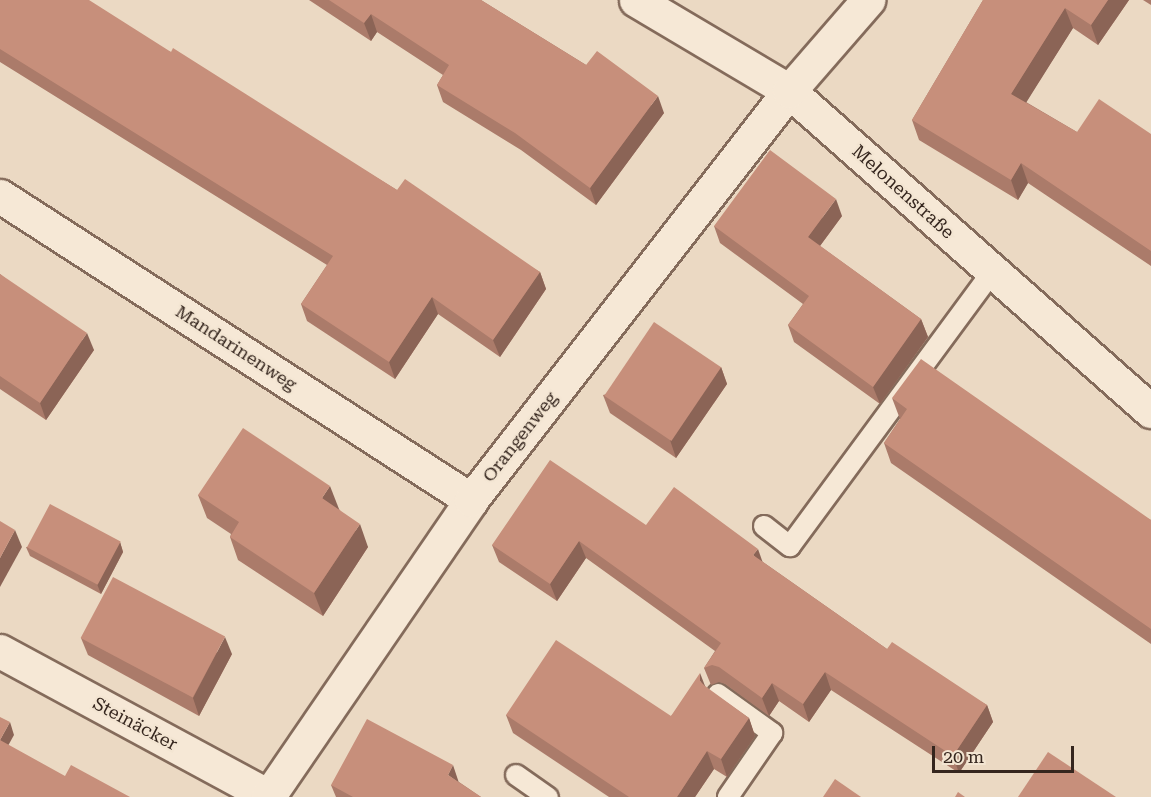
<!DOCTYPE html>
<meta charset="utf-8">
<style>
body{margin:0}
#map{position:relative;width:1151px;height:797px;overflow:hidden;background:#ebd9c3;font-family:"Roboto Serif",serif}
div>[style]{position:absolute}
.roads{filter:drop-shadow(2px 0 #846b5b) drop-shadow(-2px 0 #846b5b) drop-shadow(0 2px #846b5b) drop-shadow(0 -2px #846b5b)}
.service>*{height:20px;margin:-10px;padding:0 10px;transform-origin:10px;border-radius:10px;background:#f6e8d6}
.minor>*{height:33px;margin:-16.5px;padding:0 16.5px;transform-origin:16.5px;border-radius:16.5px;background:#f6e8d6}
.wall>*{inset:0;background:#ab7b6a}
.shaded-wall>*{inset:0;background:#8b6456}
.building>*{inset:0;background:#c78f7b;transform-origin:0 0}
span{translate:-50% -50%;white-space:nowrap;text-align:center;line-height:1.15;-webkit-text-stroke:4.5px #f3e5d2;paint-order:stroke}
.street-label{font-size:18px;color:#35261e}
.scale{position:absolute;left:932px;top:746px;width:142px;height:27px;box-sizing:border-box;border:3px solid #35261e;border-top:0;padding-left:8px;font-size:18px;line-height:21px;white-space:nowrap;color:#35261e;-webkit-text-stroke:4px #f3e5d2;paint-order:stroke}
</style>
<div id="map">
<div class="roads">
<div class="service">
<i style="left:764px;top:526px;width:33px;rotate:38deg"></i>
<i style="left:790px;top:546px;width:342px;rotate:-53.6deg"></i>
<i style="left:718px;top:694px;width:67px;rotate:35.8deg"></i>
<i style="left:772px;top:733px;width:78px;rotate:124.5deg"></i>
<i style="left:516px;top:775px;width:39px;rotate:35deg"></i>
</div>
<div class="minor">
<i style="left:636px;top:0;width:178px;rotate:30.7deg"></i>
<i style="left:789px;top:91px;width:483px;rotate:41.5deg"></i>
<i style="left:0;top:196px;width:561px;rotate:32.84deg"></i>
<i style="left:0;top:651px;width:307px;rotate:28.4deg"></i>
<i style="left:268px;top:797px;width:360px;rotate:-55.6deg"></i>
<i style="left:471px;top:500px;width:518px;rotate:-52.13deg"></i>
<i style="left:789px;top:91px;width:121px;rotate:-49deg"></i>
</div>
</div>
<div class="wall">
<i style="clip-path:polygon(0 0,171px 52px,397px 190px,540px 272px,546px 289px,500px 357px,438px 314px,395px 379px,307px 321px,301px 304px,327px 265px,0 62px)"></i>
<i style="clip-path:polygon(309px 0,481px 0,664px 113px,596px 205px,521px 150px,443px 102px,437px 85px,443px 75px,377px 32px,371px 41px)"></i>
<i style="clip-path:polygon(983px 0,1129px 0,1098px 45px,1073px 28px,1026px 102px,1077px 132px,1151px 134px,1151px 266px,1028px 183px,1018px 200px,919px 140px,912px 120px)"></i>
<i style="clip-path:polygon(1143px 0,1151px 0,1151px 5px)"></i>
<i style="clip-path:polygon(842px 216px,820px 246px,921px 319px,928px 337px,880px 404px,794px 342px,788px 325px,803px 304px,720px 243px,714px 226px)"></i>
<i style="clip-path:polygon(0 274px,94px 350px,46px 420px,0 389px)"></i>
<i style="clip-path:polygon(721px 367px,727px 384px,676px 458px,610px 413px,603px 395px)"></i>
<i style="clip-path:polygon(892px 398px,1151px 520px,1151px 644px,891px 463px,884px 443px,900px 419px)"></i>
<i style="clip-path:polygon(198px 495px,339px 509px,368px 547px,323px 616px,238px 560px,230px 537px,231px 534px,207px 518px)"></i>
<i style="clip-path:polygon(646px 525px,763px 562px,887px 649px,987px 705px,993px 722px,959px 773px,831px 690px,809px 722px,779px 701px,769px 716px,725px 684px,719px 682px,711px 685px,704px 668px,715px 651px,586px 558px,557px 601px,499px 562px,492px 545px)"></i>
<i style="clip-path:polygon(120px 542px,123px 552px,101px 594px,30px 556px,26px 547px)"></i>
<i style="clip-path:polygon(81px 638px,232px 654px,199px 716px,88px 655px)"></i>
<i style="clip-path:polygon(705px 687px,749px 718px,755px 736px,727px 777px,714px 769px,695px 797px,609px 797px,513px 733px,506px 715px,671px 716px)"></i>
<i style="clip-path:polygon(459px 782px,481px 797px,336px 797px,331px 785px)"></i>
</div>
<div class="shaded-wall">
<i style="clip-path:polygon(1108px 0,1129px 0,1098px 45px,1091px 25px)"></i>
<i style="clip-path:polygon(1065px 8px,1073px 28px,1019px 114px,1011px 94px)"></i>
<i style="clip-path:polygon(371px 14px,377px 32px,371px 41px,364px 23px)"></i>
<i style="clip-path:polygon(658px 96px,664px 113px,596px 205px,590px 188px)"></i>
<i style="clip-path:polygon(1021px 163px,1028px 183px,1018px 200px,1011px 180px)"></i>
<i style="clip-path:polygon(836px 199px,842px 216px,814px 254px,808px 237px)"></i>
<i style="clip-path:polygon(540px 272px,546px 289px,500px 357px,493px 340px)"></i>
<i style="clip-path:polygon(432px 297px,438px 314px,395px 379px,389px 362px)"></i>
<i style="clip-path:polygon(921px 319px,928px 337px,880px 404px,873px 387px)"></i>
<i style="clip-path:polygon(87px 333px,94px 350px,46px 420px,40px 403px)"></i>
<i style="clip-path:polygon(721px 367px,727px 384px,676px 458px,670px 440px)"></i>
<i style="clip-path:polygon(330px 486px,339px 509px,331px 522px,322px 498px)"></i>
<i style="clip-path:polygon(360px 524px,368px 547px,323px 616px,314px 593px)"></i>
<i style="clip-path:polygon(15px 530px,22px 547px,0 587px,0 558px)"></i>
<i style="clip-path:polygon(579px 541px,586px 558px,557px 601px,550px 584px)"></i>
<i style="clip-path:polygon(120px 542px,123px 552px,101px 594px,97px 584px)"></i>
<i style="clip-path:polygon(758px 549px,764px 566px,753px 555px)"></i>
<i style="clip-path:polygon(225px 637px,232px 654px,199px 716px,193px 698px)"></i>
<i style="clip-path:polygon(825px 672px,831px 690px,809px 722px,803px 704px)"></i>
<i style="clip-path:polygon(700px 673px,707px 691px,700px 681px)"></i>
<i style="clip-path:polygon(772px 683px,779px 701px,769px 716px,762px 698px)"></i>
<i style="clip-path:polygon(987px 705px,993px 722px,959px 773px,953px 756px)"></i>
<i style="clip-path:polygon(749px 718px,755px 736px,727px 777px,721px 759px)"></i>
<i style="clip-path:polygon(10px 722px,14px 735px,4px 753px,0 740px)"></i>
<i style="clip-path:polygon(707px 751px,714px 769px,695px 797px,677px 797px)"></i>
<i style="clip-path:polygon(453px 765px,459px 783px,448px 775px)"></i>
</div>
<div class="building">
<i style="clip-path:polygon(0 0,89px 0,171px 52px,173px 48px,397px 190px,405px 179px,540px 272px,493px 340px,432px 297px,389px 362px,301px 304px,333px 256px,0 49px)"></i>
<i style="clip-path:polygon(329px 0,481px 0,586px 65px,597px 51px,658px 96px,590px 188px,515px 133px,437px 85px,449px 65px,371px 14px,364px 23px)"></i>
<i style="clip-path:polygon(983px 0,1108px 0,1091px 25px,1065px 8px,1011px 94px,1077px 132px,1099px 99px,1151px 134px,1151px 251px,1021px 163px,1011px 180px,912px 120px)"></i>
<i style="clip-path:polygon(770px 150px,836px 199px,808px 237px,921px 319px,873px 387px,788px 325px,809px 296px,714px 226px)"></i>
<i style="clip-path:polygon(0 274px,87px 333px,40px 403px,0 376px)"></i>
<i style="left:654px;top:322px;width:81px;height:89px;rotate:34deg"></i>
<i style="clip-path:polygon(921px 359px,1151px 520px,1151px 629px,884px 443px,907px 409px,892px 398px)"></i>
<i style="clip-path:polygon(243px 428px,330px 486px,322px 498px,360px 524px,314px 593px,230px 537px,239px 522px,198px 495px)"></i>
<i style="clip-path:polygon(550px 460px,646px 525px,674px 487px,758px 549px,753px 555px,887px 649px,892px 642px,987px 705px,953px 756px,825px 672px,803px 704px,772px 683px,762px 698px,719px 667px,712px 665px,704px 668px,721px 643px,579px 541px,550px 584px,492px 545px)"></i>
<i style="left:50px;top:504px;width:80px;height:49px;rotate:28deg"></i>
<i style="clip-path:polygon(0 521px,15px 530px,0 558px)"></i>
<i style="left:113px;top:577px;width:127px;height:69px;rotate:28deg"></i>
<i style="clip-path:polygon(556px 640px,671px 716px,700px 673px,700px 681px,705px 686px,749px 718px,721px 759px,707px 751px,677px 797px,629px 797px,506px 715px)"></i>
<i style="clip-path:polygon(0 717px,10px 722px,0 740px)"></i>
<i style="clip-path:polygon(367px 719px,453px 765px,448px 775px,481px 797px,353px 797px,331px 785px)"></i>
<i style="clip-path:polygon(0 740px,65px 776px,71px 765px,130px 797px,0 797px)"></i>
<i style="clip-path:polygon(1048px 752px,1116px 797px,1018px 797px)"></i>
<i style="clip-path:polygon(835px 779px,861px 797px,823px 797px)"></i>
<i style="clip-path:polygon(958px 792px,965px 797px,955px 797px)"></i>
</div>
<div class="street-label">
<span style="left:903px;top:192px;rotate:42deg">Melonenstraße</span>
<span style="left:236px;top:348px;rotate:33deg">Mandarinenweg</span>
<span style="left:520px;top:437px;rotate:-52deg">Orangenweg</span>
<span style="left:135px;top:724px;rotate:28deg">Steinäcker</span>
</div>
<div class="scale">20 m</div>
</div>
